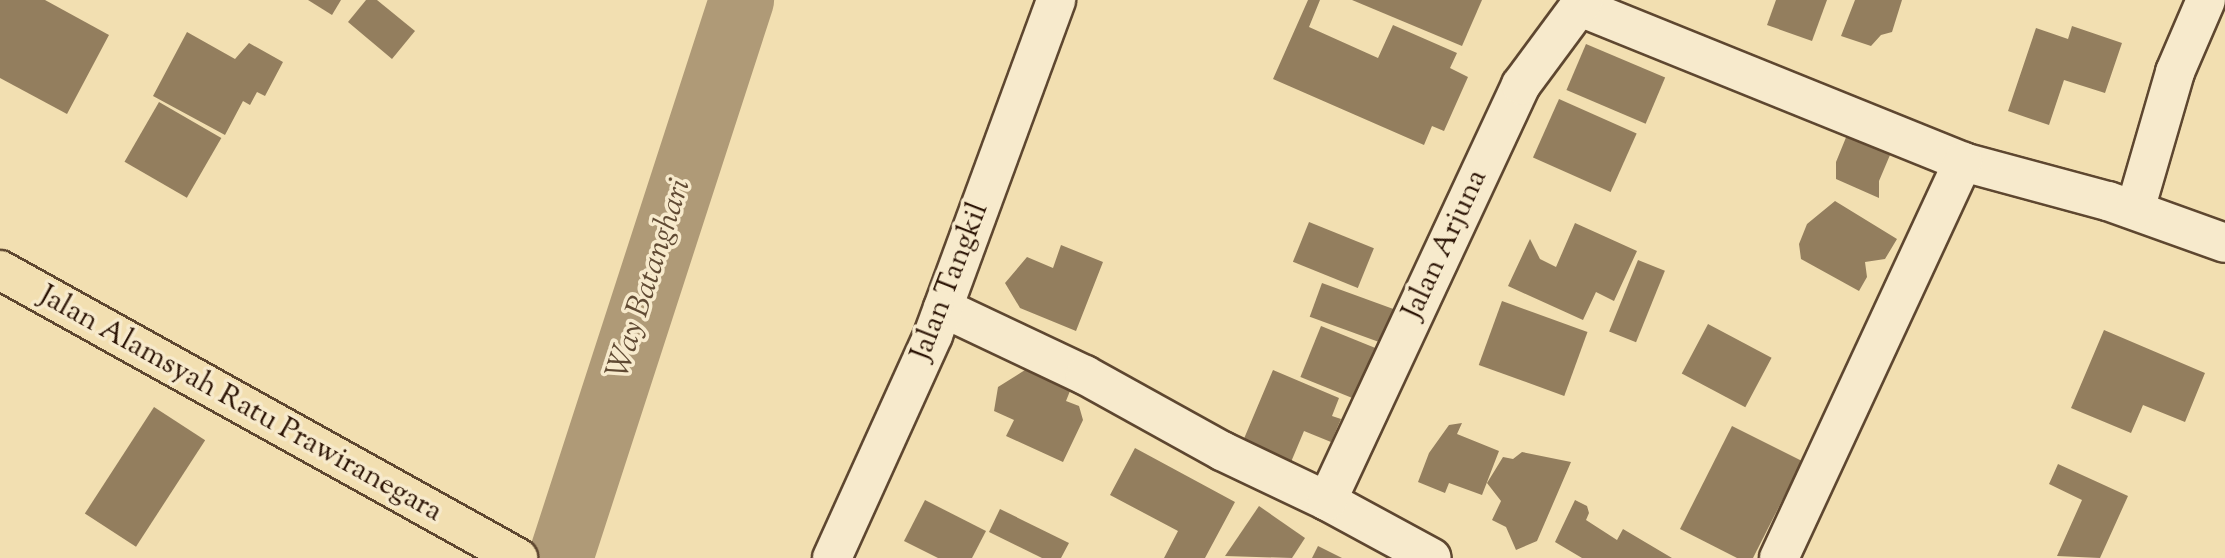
<!DOCTYPE html>
<style>
body{margin:0}
#map{position:relative;width:2225px;height:558px;overflow:hidden;background:#f2dfb1;font-family:"Sorts Mill Goudy",serif}
div>[style]{position:absolute}
.river>*{height:65px;margin:-32.5px;padding:0 32.5px;transform-origin:32.5px;border-radius:32.5px;background:#af9a77}
.building>*{inset:0;background:#937e5e;transform-origin:0 0}
.roads{filter:drop-shadow(2px 0 #5e4730) drop-shadow(-2px 0 #5e4730) drop-shadow(0 2px #5e4730) drop-shadow(0 -2px #5e4730)}
.minor>*{height:38px;margin:-19px;padding:0 19px;transform-origin:19px;border-radius:19px;background:#f7eacc}
.major>*{height:38px;margin:-19px;padding:0 19px;transform-origin:19px;border-radius:19px;background:#f2dfb1}
span{translate:-50% -50%;white-space:nowrap;text-align:center;line-height:1.15;-webkit-text-stroke:7px #f7eacc;paint-order:stroke}
.street-label{font-size:30px;color:#2c1405}
.water-label{font-size:32px;color:#604a33;font-style:italic}
</style>
<div id="map">
<div class="river">
<i style="left:560px;top:558px;width:587px;rotate:-72.03deg"></i>
</div>
<div class="building">
<i style="clip-path:polygon(0 0,45px 0,109px 35px,67px 114px,0 78px)"></i>
<i style="clip-path:polygon(308px 0,341px 0,332px 15px)"></i>
<i style="clip-path:polygon(366px 0,377px 0,415px 31px,392px 59px,348px 22px)"></i>
<i style="clip-path:polygon(1308px 0,1320px 0,1309px 27px,1378px 58px,1393px 25px,1457px 53px,1450px 68px,1468px 77px,1444px 131px,1432px 126px,1424px 145px,1273px 79px)"></i>
<i style="clip-path:polygon(1352px 0,1482px 0,1462px 46px)"></i>
<i style="clip-path:polygon(1776px 0,1827px 0,1812px 41px,1767px 25px)"></i>
<i style="clip-path:polygon(1855px 0,1902px 0,1892px 32px,1881px 35px,1871px 46px,1841px 36px)"></i>
<i style="clip-path:polygon(2072px 26px,2122px 43px,2105px 93px,2064px 80px,2049px 125px,2008px 111px,2036px 28px,2068px 39px)"></i>
<i style="clip-path:polygon(187px 32px,235px 59px,249px 43px,283px 62px,265px 96px,257px 92px,250px 105px,243px 101px,225px 135px,153px 96px)"></i>
<i style="left:1586px;top:44px;width:86px;height:50px;rotate:23deg"></i>
<i style="left:1559px;top:99px;width:85px;height:64px;rotate:24deg"></i>
<i style="left:159px;top:102px;width:72px;height:69px;rotate:30deg"></i>
<i style="clip-path:polygon(1847px 135px,1890px 155px,1879px 181px,1879px 198px,1836px 179px,1836px 162px)"></i>
<i style="clip-path:polygon(1835px 201px,1897px 239px,1885px 259px,1865px 262px,1867px 277px,1859px 291px,1801px 259px,1799px 244px,1807px 224px)"></i>
<i style="left:1309px;top:222px;width:70px;height:43px;rotate:22deg"></i>
<i style="clip-path:polygon(1575px 223px,1637px 251px,1614px 301px,1596px 292px,1583px 320px,1508px 286px,1530px 239px,1540px 259px,1556px 267px)"></i>
<i style="clip-path:polygon(1061px 245px,1103px 262px,1076px 331px,1020px 308px,1005px 283px,1027px 257px,1053px 268px)"></i>
<i style="left:1638px;top:260px;width:29px;height:77px;rotate:22deg"></i>
<i style="left:1322px;top:283px;width:92px;height:36px;rotate:20deg"></i>
<i style="left:1502px;top:301px;width:91px;height:68px;rotate:20deg"></i>
<i style="left:1708px;top:324px;width:72px;height:56px;rotate:28deg"></i>
<i style="left:1321px;top:326px;width:70px;height:55px;rotate:22deg"></i>
<i style="clip-path:polygon(2104px 330px,2205px 373px,2185px 422px,2143px 405px,2131px 433px,2071px 408px)"></i>
<i style="clip-path:polygon(1025px 370px,1070px 391px,1066px 401px,1079px 406px,1083px 420px,1063px 462px,1006px 436px,1014px 420px,994px 411px,998px 387px)"></i>
<i style="clip-path:polygon(1273px 370px,1339px 398px,1332px 416px,1341px 419px,1331px 442px,1304px 431px,1291px 462px,1243px 441px)"></i>
<i style="left:154px;top:407px;width:61px;height:127px;rotate:33deg"></i>
<i style="clip-path:polygon(1462px 423px,1457px 434px,1499px 451px,1482px 495px,1449px 483px,1445px 493px,1418px 482px,1429px 453px,1449px 425px)"></i>
<i style="clip-path:polygon(1732px 426px,1802px 461px,1753px 558px,1737px 558px,1680px 529px)"></i>
<i style="clip-path:polygon(1135px 448px,1235px 502px,1205px 558px,1164px 558px,1178px 531px,1110px 495px)"></i>
<i style="clip-path:polygon(1522px 452px,1571px 462px,1537px 541px,1516px 550px,1506px 527px,1492px 520px,1501px 501px,1487px 483px,1503px 457px,1513px 459px)"></i>
<i style="clip-path:polygon(2058px 464px,2128px 496px,2100px 558px,2057px 556px,2082px 500px,2049px 484px)"></i>
<i style="clip-path:polygon(925px 500px,986px 531px,972px 558px,938px 558px,904px 541px)"></i>
<i style="clip-path:polygon(1575px 500px,1587px 506px,1589px 513px,1586px 520px,1617px 540px,1623px 529px,1672px 558px,1582px 558px,1555px 542px)"></i>
<i style="clip-path:polygon(1259px 506px,1305px 538px,1292px 558px,1225px 556px)"></i>
<i style="clip-path:polygon(1000px 509px,1069px 543px,1061px 558px,1042px 558px,989px 532px)"></i>
<i style="clip-path:polygon(1318px 546px,1342px 558px,1312px 558px)"></i>
</div>
<div class="roads">
<div class="minor">
<i style="left:1580px;top:7px;width:413px;rotate:22deg"></i>
<i style="left:1963px;top:162px;width:150px;rotate:15.1deg"></i>
<i style="left:2108px;top:201px;width:124px;rotate:19.7deg"></i>
<i style="left:2135px;top:210px;width:144px;rotate:-73.8deg"></i>
<i style="left:2175px;top:72px;width:78px;rotate:-66.7deg"></i>
<i style="left:943px;top:308px;width:157px;rotate:25.3deg"></i>
<i style="left:1085px;top:375px;width:157px;rotate:29deg"></i>
<i style="left:1222px;top:451px;width:116px;rotate:25.5deg"></i>
<i style="left:1327px;top:501px;width:119px;rotate:28.5deg"></i>
<i style="left:1327px;top:501px;width:459px;rotate:-65deg"></i>
<i style="left:1521px;top:85px;width:106px;rotate:-53.5deg"></i>
<i style="left:832px;top:558px;width:245px;rotate:-65.6deg"></i>
<i style="left:933px;top:335px;width:357px;rotate:-69.8deg"></i>
<i style="left:1779px;top:558px;width:437px;rotate:-65.1deg"></i>
</div>
<div class="major">
<i style="left:0;top:270px;width:593px;rotate:29.07deg"></i>
</div>
</div>
<div class="street-label">
<span style="left:1446px;top:245px;rotate:-65deg">Jalan Arjuna</span>
<span style="left:951px;top:282px;rotate:-69deg">Jalan Tangkil</span>
<span style="left:240px;top:405px;rotate:29deg">Jalan Alamsyah Ratu Prawiranegara</span>
</div>
<div class="water-label">
<span style="left:650px;top:279px;rotate:-72deg">Way Batanghari</span>
</div>
</div>
